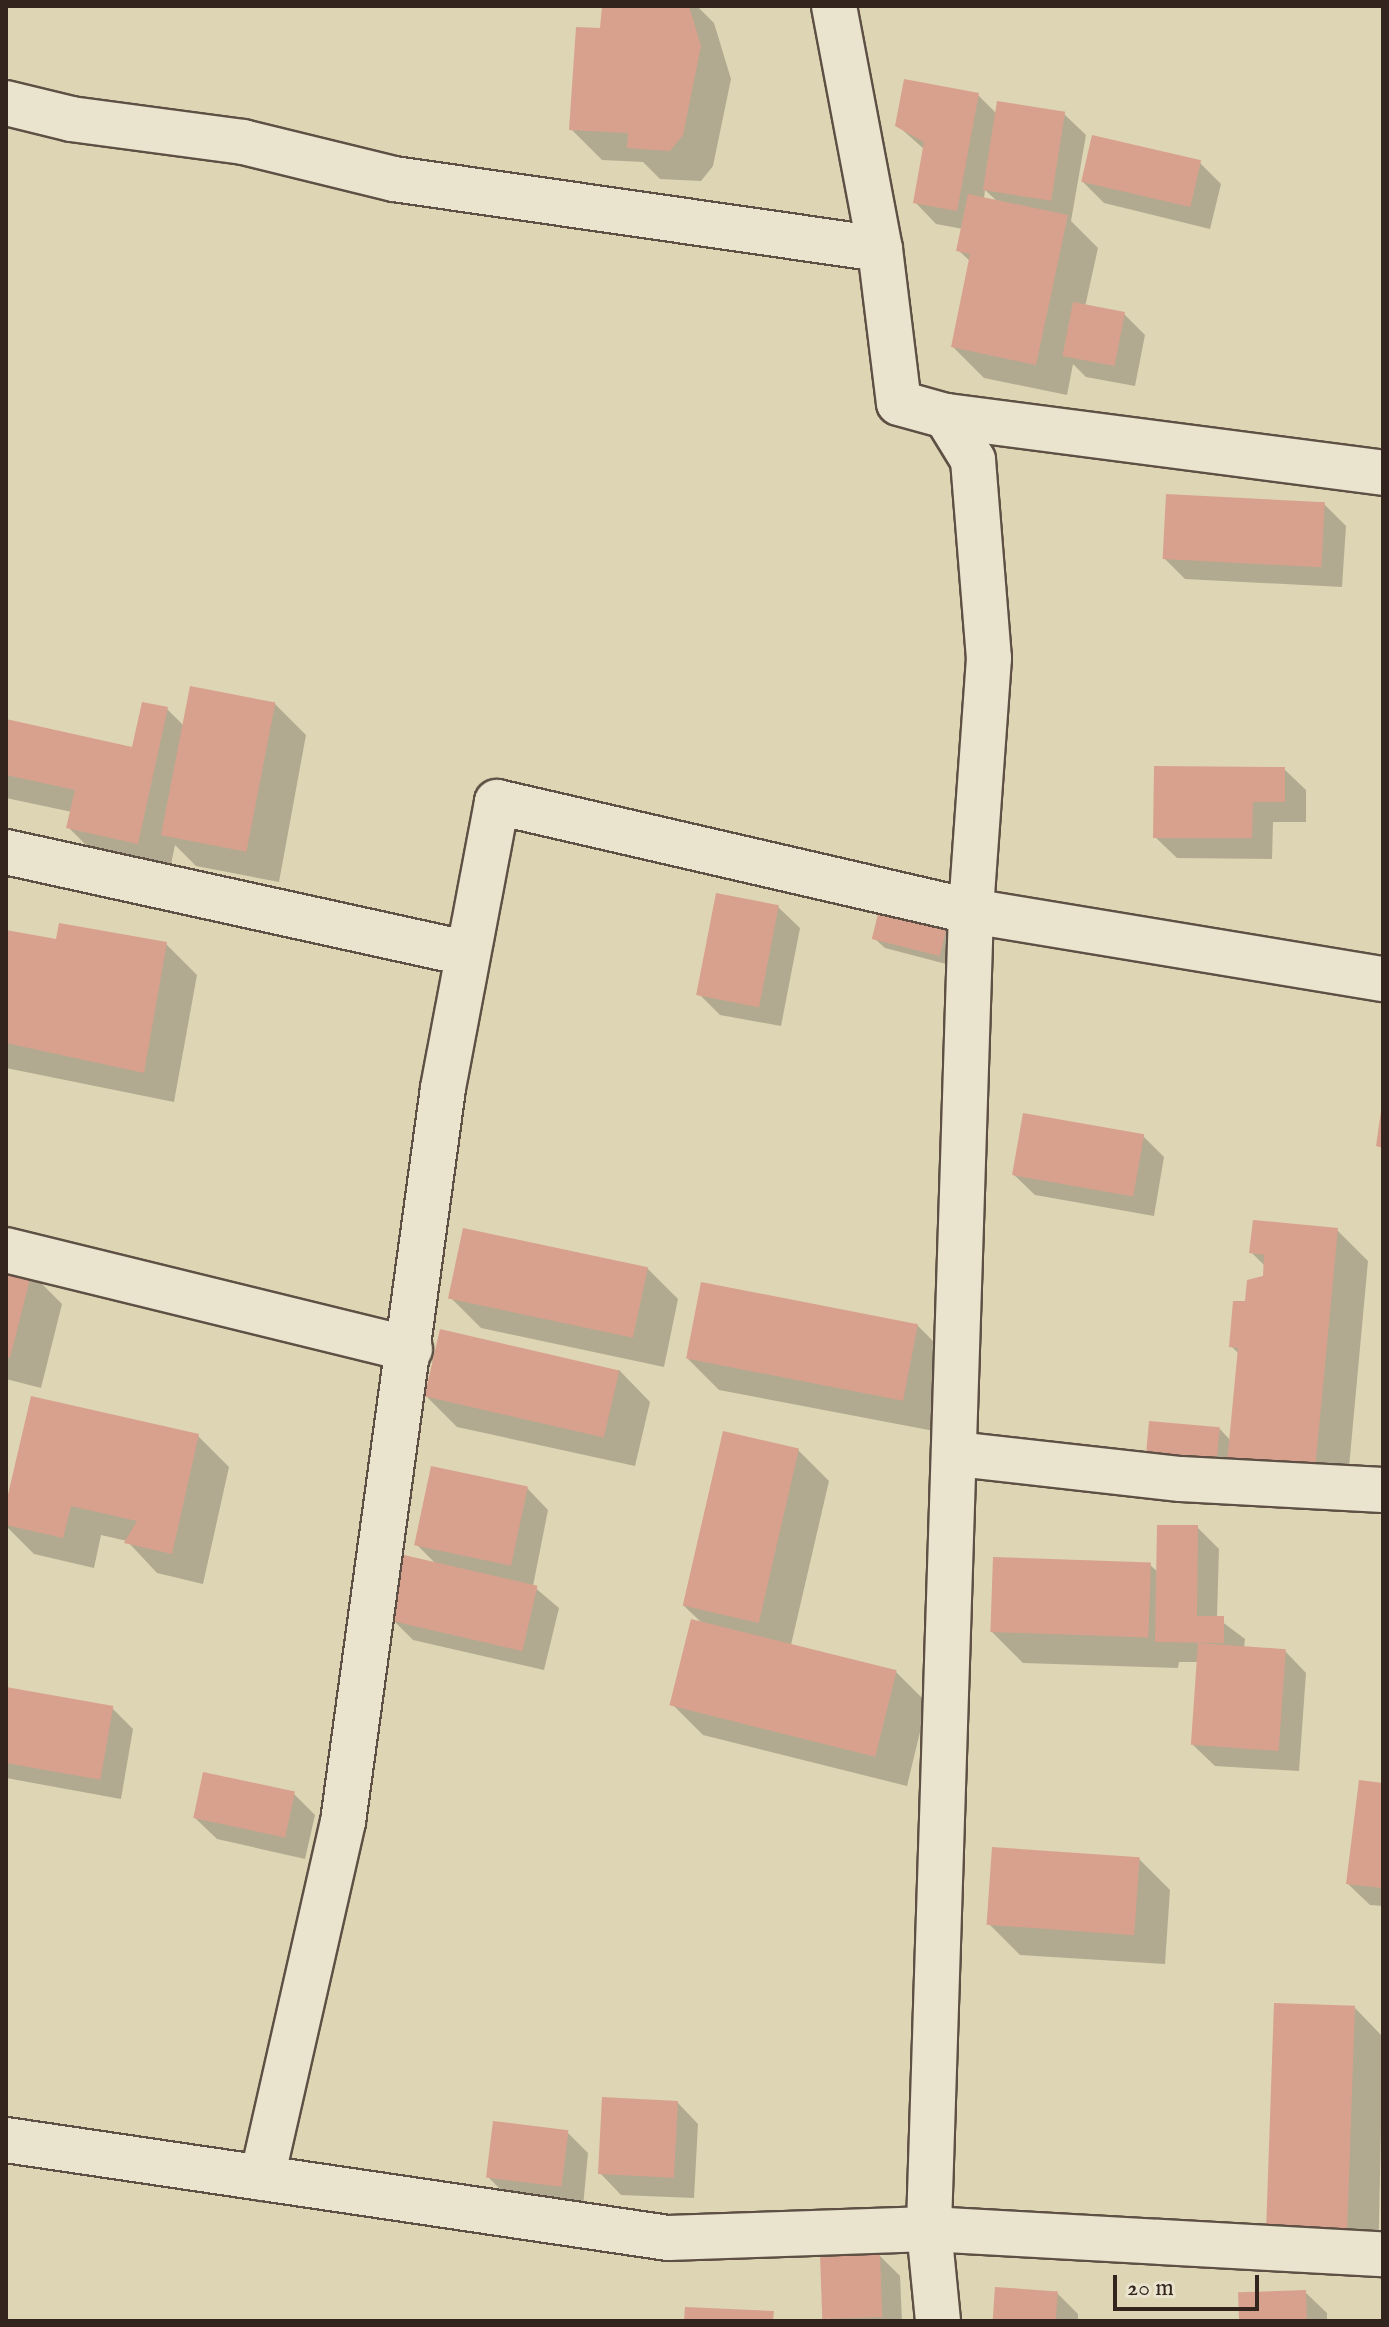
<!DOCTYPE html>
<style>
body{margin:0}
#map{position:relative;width:1389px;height:2327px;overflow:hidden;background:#ded5b4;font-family:"IM FELL English",serif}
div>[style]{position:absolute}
.shadow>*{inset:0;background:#0003}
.building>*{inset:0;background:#d8a18e;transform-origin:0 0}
.roads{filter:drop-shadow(2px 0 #5e5044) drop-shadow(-2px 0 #5e5044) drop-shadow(0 2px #5e5044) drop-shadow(0 -2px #5e5044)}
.street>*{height:44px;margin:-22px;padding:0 22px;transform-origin:22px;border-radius:22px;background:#eae4ce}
span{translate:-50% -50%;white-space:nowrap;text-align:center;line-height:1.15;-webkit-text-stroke:6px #eae4ce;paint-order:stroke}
.frame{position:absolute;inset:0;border:8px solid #33241e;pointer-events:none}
.scale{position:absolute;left:1113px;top:2275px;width:146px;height:36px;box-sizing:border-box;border:4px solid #33241e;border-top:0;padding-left:10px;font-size:24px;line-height:28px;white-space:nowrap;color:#33241e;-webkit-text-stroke:6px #eae4ce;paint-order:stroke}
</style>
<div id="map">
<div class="shadow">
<i style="clip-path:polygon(604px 6px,697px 6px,714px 23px,731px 79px,713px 166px,701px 181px,660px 179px,643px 162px,602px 160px,571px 129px,602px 30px)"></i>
<i style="clip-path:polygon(evenodd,978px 95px,997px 114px,1064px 114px,1086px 135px,1071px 221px,1098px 248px,1085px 307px,1124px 314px,1145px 335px,1135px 386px,1086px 377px,1073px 364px,1067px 395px,984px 378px,953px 347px,971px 262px,958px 250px,963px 229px,936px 224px,915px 202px,925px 150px,897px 125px,978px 95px,985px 190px,998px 202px,984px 199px,985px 190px)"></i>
<i style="clip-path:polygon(1200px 163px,1221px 184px,1210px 229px,1104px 203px,1083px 182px)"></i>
<i style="clip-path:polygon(1324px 504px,1346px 526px,1342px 587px,1185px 579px,1164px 558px)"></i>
<i style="clip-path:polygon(275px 704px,306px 735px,279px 882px,196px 866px,175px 845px,169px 874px,100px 859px,69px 828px,72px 812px,6px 798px,6px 721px,134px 749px,167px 709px,185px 727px)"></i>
<i style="clip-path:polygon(1284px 769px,1306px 790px,1306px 822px,1273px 822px,1272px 859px,1177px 858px,1155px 837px)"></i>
<i style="clip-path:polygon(778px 907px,800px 928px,781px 1026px,720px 1015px,699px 994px)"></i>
<i style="clip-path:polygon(947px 925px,958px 935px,950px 965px,885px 948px,874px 938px)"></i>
<i style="clip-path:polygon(6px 932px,57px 942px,166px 944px,197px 975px,174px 1102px,6px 1068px)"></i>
<i style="clip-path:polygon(1143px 1136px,1164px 1157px,1154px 1216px,1035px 1195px,1013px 1174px)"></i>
<i style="clip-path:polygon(1337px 1230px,1368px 1261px,1346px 1500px,1169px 1487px,1220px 1429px,1231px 1441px,1239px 1354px,1231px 1346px,1247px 1303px,1264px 1278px,1265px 1266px,1252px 1253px)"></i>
<i style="clip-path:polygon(6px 1267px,31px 1273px,62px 1304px,41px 1388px,6px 1379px)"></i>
<i style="clip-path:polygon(647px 1268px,678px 1299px,664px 1367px,481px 1328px,450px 1297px)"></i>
<i style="clip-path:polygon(917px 1325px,948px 1356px,934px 1431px,719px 1390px,688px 1359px)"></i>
<i style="clip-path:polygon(619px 1370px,650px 1402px,635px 1466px,457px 1427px,426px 1396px)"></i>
<i style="clip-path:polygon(198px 1436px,229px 1467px,203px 1584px,157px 1573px,127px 1541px,101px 1535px,94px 1568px,34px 1554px,6px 1526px,6px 1512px)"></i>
<i style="clip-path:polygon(798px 1450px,829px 1481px,791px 1645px,896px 1672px,927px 1703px,907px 1786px,703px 1735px,672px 1704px,702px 1623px,683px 1605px)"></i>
<i style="clip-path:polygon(527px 1488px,548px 1510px,533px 1586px,559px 1608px,544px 1670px,413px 1640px,392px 1619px,436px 1564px,417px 1545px)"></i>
<i style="clip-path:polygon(1197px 1527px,1219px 1549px,1217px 1618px,1245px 1639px,1244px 1648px,1285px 1651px,1306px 1673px,1299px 1771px,1215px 1766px,1193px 1745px,1198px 1662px,1179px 1662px,1178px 1668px,1023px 1663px,992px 1632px,1150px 1565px,1159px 1573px)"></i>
<i style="clip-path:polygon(6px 1689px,112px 1708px,133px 1729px,121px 1799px,6px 1778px)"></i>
<i style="clip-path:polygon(1383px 1785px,1383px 1906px,1370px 1905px,1348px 1884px)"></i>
<i style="clip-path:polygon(294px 1794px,315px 1815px,305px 1859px,217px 1839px,195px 1818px)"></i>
<i style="clip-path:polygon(1139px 1859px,1170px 1890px,1165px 1964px,1020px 1955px,989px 1924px)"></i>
<i style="clip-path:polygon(1355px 2008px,1383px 2037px,1378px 2267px,1299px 2264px)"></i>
<i style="clip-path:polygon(677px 2102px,698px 2124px,694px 2198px,621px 2195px,600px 2173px)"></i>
<i style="clip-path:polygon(567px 2132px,588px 2153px,583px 2207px,509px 2198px,488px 2177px)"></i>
<i style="clip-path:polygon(879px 2255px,900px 2276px,902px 2321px,828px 2321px)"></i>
<i style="clip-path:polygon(1305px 2292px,1327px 2313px,1327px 2321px,1241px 2321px)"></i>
<i style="clip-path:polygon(1057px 2293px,1078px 2314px,1078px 2321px,995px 2321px)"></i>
</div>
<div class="building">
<i style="clip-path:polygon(602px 6px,689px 6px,701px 46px,683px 135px,670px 151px,627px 148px,628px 133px,569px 130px,576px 27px,600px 28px)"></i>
<i style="clip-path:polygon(904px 79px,979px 93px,957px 211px,913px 203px,924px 142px,895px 126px)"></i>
<i style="left:997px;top:101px;width:69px;height:90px;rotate:9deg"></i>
<i style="left:1092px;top:135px;width:112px;height:48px;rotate:13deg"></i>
<i style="clip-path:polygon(968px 194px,1068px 215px,1036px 365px,951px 347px,970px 254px,956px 251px)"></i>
<i style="left:1073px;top:302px;width:53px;height:55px;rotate:11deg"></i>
<i style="left:1166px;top:494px;width:159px;height:65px;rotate:3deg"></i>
<i style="left:190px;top:686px;width:87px;height:152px;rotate:11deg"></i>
<i style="clip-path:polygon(142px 702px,168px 707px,138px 844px,66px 828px,75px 790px,6px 775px,6px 719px,132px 747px)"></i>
<i style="clip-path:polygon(1154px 766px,1285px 767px,1285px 802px,1253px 802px,1252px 838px,1153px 838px)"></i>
<i style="left:716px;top:893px;width:64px;height:104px;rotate:11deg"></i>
<i style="left:880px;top:906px;width:70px;height:34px;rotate:14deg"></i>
<i style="clip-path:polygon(59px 923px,167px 942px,144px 1073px,6px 1043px,6px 930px,56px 939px)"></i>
<i style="clip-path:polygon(1381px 1111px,1383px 1112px,1383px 1148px,1376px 1146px)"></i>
<i style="left:1023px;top:1113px;width:123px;height:63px;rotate:10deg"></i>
<i style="clip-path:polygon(1253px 1220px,1338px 1228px,1315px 1470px,1227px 1463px,1238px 1348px,1229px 1347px,1233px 1301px,1245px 1301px,1247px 1280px,1263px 1276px,1264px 1255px,1249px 1253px)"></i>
<i style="left:463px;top:1228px;width:189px;height:72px;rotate:12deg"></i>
<i style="clip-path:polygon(6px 1265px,32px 1271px,10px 1358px,6px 1357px)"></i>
<i style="left:701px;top:1282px;width:221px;height:78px;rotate:11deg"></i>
<i style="left:440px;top:1329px;width:184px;height:69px;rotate:13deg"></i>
<i style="clip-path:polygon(31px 1396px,199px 1434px,172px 1554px,124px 1543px,137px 1521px,71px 1506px,63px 1538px,6px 1525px,6px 1503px)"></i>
<i style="left:1149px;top:1421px;width:71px;height:45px;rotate:5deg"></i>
<i style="left:723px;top:1431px;width:78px;height:179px;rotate:13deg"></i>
<i style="left:431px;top:1466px;width:99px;height:81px;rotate:12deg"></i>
<i style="clip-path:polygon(1157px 1525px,1198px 1525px,1197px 1616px,1224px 1616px,1224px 1643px,1155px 1642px)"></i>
<i style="left:404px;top:1555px;width:137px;height:67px;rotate:13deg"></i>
<i style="left:993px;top:1557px;width:158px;height:75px;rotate:2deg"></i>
<i style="left:691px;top:1619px;width:212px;height:89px;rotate:14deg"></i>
<i style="left:1198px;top:1643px;width:88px;height:102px;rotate:4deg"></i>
<i style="left:6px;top:1687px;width:109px;height:75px;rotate:10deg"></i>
<i style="left:203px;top:1772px;width:94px;height:47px;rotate:12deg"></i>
<i style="clip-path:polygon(1359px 1780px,1383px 1783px,1383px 1888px,1346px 1884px)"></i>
<i style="left:992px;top:1847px;width:148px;height:78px;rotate:4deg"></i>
<i style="left:1274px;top:2003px;width:81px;height:231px;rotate:2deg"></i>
<i style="left:602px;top:2097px;width:76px;height:77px;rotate:3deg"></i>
<i style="left:493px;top:2121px;width:76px;height:57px;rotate:7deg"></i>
<i style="left:880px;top:2253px;width:64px;height:60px;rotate:88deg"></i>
<i style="left:995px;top:2287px;width:63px;height:34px;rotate:4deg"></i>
<i style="left:1306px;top:2290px;width:31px;height:68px;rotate:88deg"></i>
<i style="clip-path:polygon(685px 2307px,774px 2311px,773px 2321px,684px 2321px)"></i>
</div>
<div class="roads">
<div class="street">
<i style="left:834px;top:6px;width:247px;rotate:79.3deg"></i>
<i style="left:880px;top:249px;width:155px;rotate:83deg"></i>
<i style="left:899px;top:403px;width:49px;rotate:15.5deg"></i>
<i style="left:946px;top:416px;width:52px;rotate:58.5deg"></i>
<i style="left:973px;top:460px;width:199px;rotate:85.4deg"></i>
<i style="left:989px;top:658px;width:254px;rotate:94.1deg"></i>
<i style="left:971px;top:911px;width:1319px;rotate:91.83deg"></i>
<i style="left:929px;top:2229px;width:92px;rotate:84.4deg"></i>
<i style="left:6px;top:103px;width:67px;rotate:13.8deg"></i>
<i style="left:71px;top:119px;width:174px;rotate:7.6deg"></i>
<i style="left:243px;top:142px;width:155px;rotate:13.8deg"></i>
<i style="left:394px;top:179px;width:491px;rotate:8.2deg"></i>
<i style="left:946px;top:416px;width:441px;rotate:7.4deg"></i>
<i style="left:6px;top:852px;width:473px;rotate:12.4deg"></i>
<i style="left:6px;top:1250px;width:416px;rotate:13.8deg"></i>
<i style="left:957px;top:1454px;width:225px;rotate:6.4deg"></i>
<i style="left:1181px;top:1479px;width:202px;rotate:3.1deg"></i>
<i style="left:6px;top:2140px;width:669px;rotate:8.42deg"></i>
<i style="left:668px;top:2238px;width:261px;rotate:-2deg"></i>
<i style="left:929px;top:2229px;width:455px;rotate:3.2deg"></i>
<i style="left:262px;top:2178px;width:365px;rotate:-77.2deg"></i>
<i style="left:343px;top:1822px;width:741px;rotate:-82.24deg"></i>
<i style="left:443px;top:1088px;width:291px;rotate:-79.3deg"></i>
<i style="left:497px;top:802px;width:486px;rotate:13deg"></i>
<i style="left:971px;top:911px;width:418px;rotate:9.4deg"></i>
</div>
</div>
<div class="frame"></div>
<div class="scale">20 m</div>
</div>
